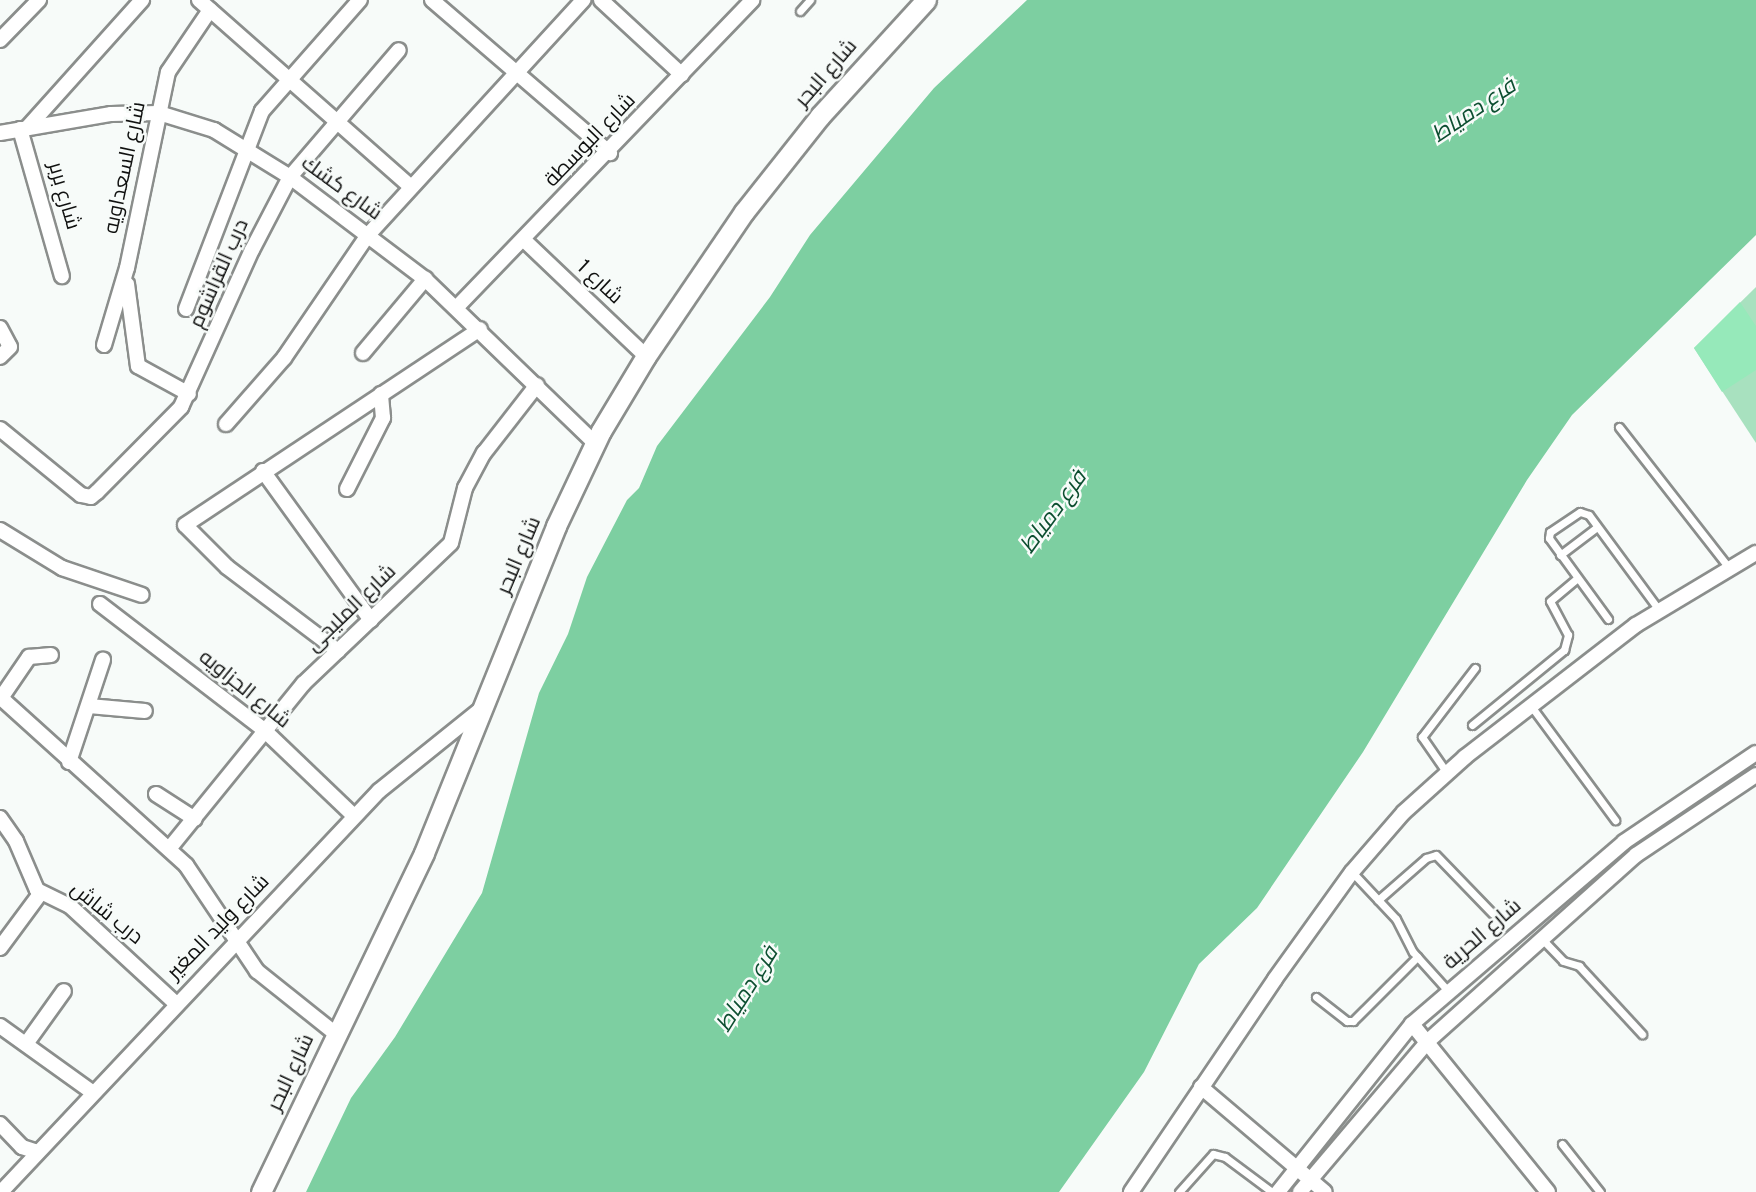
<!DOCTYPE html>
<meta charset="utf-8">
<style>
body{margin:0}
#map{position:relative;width:1756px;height:1192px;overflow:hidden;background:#f7fbf9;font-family:Overpass,Cairo,sans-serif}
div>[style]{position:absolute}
.green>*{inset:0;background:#a8e1bf}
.water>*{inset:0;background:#7dcfa1}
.building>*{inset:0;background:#96e9ba}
.roads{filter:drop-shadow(2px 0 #8b8e8c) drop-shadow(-2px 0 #8b8e8c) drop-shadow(0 2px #8b8e8c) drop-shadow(0 -2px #8b8e8c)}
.lane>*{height:7px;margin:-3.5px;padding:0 3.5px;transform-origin:3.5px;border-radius:3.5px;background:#fff}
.street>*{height:14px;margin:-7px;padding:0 7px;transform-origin:7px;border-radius:7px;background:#fff}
.secondary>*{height:19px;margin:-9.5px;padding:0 9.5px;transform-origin:9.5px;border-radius:9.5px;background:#fff}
span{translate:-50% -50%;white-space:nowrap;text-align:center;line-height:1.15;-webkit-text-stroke:5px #f7fbf9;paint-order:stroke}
.street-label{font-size:21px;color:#101110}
.water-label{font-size:23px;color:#0c4e30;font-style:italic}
</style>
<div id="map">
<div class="green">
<i style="clip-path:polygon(1756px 287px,1756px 443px,1694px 348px)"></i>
</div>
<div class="water">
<i style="clip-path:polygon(1027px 0,1756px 0,1756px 235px,1572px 415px,1527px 480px,1363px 752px,1257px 908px,1199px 964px,1144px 1072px,1059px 1192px,306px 1192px,351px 1098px,395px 1037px,482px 893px,539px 693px,568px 634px,587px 577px,627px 500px,639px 488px,657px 446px,770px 297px,810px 235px,934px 88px)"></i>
</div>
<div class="building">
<i style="clip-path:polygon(1740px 302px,1756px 326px,1756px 370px,1722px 392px,1694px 348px)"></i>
</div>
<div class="roads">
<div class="lane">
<i style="left:800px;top:11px;width:15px;rotate:-48deg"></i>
<i style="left:1619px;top:427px;width:179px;rotate:52deg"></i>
<i style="left:1560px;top:555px;width:46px;rotate:-37.1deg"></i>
<i style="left:1608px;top:619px;width:100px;rotate:-126.1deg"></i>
<i style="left:1549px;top:538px;width:6px;rotate:-81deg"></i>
<i style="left:1550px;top:532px;width:36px;rotate:-34deg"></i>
<i style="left:1580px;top:512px;width:9px;rotate:18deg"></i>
<i style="left:1589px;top:515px;width:118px;rotate:53.6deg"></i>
<i style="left:1531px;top:706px;width:142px;rotate:53.6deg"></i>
<i style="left:1472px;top:725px;width:119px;rotate:-39.2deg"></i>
<i style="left:1564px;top:650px;width:16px;rotate:-75deg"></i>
<i style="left:1568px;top:635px;width:38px;rotate:-118deg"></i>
<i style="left:1550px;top:601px;width:35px;rotate:-40deg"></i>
<i style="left:1447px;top:773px;width:44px;rotate:-124.8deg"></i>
<i style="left:1422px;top:737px;width:87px;rotate:-52.5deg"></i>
<i style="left:1352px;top:872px;width:64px;rotate:46.9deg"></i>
<i style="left:1396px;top:919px;width:37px;rotate:63deg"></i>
<i style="left:1413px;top:952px;width:54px;rotate:48deg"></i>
<i style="left:1378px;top:900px;width:64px;rotate:-41.2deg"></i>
<i style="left:1426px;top:858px;width:10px;rotate:-17deg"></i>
<i style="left:1436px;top:855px;width:81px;rotate:46deg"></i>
<i style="left:1542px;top:939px;width:30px;rotate:46deg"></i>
<i style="left:1563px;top:961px;width:17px;rotate:17deg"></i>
<i style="left:1579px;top:966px;width:93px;rotate:47.2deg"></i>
<i style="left:1316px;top:997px;width:39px;rotate:38deg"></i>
<i style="left:1347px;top:1021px;width:6px"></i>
<i style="left:1353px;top:1021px;width:91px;rotate:-45deg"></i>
<i style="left:1562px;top:1144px;width:61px;rotate:51.6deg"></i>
<i style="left:1179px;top:1192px;width:51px;rotate:-48.2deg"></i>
<i style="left:1213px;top:1154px;width:12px;rotate:14deg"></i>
<i style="left:1225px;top:1157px;width:59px;rotate:36.7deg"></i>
</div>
<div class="street">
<i style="left:199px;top:0;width:283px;rotate:41.4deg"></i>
<i style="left:432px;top:0;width:235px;rotate:40.7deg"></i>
<i style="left:601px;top:0;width:110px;rotate:42.8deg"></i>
<i style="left:0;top:40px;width:56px;rotate:-45.7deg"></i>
<i style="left:28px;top:127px;width:171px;rotate:-48.1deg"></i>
<i style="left:20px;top:129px;width:153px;rotate:74.1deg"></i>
<i style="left:0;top:133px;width:113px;rotate:-9.7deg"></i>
<i style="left:111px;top:114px;width:48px;rotate:-1.2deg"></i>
<i style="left:159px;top:113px;width:58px;rotate:17.2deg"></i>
<i style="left:214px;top:130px;width:89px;rotate:31.7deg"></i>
<i style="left:290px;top:177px;width:169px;rotate:37.1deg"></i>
<i style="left:425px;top:279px;width:236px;rotate:44deg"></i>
<i style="left:524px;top:240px;width:168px;rotate:43.6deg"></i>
<i style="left:127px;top:284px;width:83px;rotate:82.4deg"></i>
<i style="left:138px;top:366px;width:58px;rotate:28.8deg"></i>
<i style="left:457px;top:307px;width:426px;rotate:-46.1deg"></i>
<i style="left:186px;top:309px;width:212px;rotate:-69deg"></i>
<i style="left:262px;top:111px;width:148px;rotate:-48.6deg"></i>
<i style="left:0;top:328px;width:21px;rotate:62deg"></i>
<i style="left:10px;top:347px;width:14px;rotate:135deg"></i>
<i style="left:104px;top:345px;width:80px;rotate:-73.4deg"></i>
<i style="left:127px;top:268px;width:200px;rotate:-78.2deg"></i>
<i style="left:168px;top:72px;width:75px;rotate:-55.9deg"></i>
<i style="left:363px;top:353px;width:97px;rotate:-50deg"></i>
<i style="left:226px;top:424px;width:88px;rotate:-48.7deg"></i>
<i style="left:284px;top:358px;width:149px;rotate:-55.7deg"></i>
<i style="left:368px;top:235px;width:319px;rotate:-47.5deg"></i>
<i style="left:0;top:429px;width:104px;rotate:39.2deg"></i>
<i style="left:81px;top:495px;width:10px;rotate:11deg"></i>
<i style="left:91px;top:497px;width:8px;rotate:-40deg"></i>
<i style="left:97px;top:492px;width:120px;rotate:-45.3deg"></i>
<i style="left:181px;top:407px;width:172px;rotate:-65.7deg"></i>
<i style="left:252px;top:250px;width:82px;rotate:-62.5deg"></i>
<i style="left:290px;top:177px;width:167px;rotate:-49.4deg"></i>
<i style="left:263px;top:471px;width:184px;rotate:54.1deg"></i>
<i style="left:347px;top:489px;width:80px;rotate:-63.1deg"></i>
<i style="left:383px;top:418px;width:24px;rotate:-95deg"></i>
<i style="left:0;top:530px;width:73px;rotate:31.5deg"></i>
<i style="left:62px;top:568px;width:84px;rotate:18.6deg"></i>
<i style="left:100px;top:604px;width:207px;rotate:37.5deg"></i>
<i style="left:264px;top:730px;width:124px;rotate:43.7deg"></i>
<i style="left:338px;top:651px;width:139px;rotate:-142.9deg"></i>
<i style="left:227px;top:567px;width:59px;rotate:-135deg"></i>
<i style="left:185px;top:525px;width:354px;rotate:-33.6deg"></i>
<i style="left:0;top:697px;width:251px;rotate:42.1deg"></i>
<i style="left:186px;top:865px;width:128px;rotate:56.2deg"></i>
<i style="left:257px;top:971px;width:101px;rotate:38.6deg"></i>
<i style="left:1px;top:698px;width:50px;rotate:-55.7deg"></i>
<i style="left:29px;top:657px;width:22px;rotate:-5deg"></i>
<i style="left:89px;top:706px;width:56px;rotate:5.1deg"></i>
<i style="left:69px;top:762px;width:108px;rotate:-71.6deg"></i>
<i style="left:156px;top:794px;width:46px;rotate:32.7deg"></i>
<i style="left:0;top:818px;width:28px;rotate:55deg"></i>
<i style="left:16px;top:841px;width:53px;rotate:66.8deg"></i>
<i style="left:37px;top:890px;width:37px;rotate:26deg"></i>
<i style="left:70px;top:906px;width:143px;rotate:42.7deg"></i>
<i style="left:169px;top:849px;width:213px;rotate:-50.9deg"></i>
<i style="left:303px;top:684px;width:204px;rotate:-43.6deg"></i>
<i style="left:451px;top:543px;width:57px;rotate:-75.7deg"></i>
<i style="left:465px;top:488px;width:40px;rotate:-62deg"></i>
<i style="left:484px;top:453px;width:86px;rotate:-52.1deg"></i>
<i style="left:0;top:948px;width:67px;rotate:-53.5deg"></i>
<i style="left:1412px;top:1024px;width:216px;rotate:51deg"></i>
<i style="left:0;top:1026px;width:113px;rotate:35.7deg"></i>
<i style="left:26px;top:1044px;width:65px;rotate:-54.4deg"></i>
<i style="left:1201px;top:1087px;width:162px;rotate:40.3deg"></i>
<i style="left:0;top:1124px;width:32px;rotate:46deg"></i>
<i style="left:22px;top:1147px;width:16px;rotate:18deg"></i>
<i style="left:1px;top:1192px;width:551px;rotate:-46.69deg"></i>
<i style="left:379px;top:791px;width:131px;rotate:-38.8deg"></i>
<i style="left:1131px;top:1192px;width:257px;rotate:-55.9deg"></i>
<i style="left:1275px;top:979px;width:132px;rotate:-54.3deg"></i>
<i style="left:1352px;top:872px;width:79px;rotate:-49.1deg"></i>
<i style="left:1404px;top:812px;width:82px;rotate:-42deg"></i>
<i style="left:1465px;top:757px;width:216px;rotate:-37.7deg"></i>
<i style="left:1636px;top:625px;width:140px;rotate:-31deg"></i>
<i style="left:1278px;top:1192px;width:215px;rotate:-51.4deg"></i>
<i style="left:1412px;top:1024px;width:279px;rotate:-40.6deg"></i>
<i style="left:1624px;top:842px;width:159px;rotate:-34deg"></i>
<i style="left:1300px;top:1192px;width:198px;rotate:-49.7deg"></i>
<i style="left:1428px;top:1041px;width:279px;rotate:-41.8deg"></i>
<i style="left:1636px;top:855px;width:144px;rotate:-33.7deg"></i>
</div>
<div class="secondary">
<i style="left:261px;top:1192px;width:376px;rotate:-64.3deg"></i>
<i style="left:424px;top:853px;width:353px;rotate:-68deg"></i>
<i style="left:556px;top:526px;width:105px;rotate:-64.7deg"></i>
<i style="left:601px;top:431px;width:87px;rotate:-59deg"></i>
<i style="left:646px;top:356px;width:174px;rotate:-55.8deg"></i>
<i style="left:744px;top:212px;width:122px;rotate:-51.6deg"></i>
<i style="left:820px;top:116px;width:157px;rotate:-47.6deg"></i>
</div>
</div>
<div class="street-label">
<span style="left:827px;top:74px;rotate:-49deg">شارع البحر</span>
<span style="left:591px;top:141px;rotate:-46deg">شارع البوسطة</span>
<span style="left:126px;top:168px;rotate:-78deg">شارع السعداويه</span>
<span style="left:341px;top:189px;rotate:36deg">شارع كشك</span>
<span style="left:63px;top:196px;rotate:74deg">شارع بربر</span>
<span style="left:220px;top:274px;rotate:-66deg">درب القراشوم</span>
<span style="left:599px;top:283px;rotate:43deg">شارع 1</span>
<span style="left:520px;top:556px;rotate:-67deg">شارع البحر</span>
<span style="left:352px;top:609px;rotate:-44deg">شارع المليجى</span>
<span style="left:244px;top:690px;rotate:39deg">شارع الجزاويه</span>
<span style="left:106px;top:914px;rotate:39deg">درب شاش</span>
<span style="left:219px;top:928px;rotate:-46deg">شارع وليد المغير</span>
<span style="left:1483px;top:935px;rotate:-41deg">شارع الحرية</span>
<span style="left:292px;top:1073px;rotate:-65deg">شارع البحر</span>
</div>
<div class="water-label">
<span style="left:1475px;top:112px;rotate:-34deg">فرع دمياط</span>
<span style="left:1055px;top:513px;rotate:-54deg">فرع دمياط</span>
<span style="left:749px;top:990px;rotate:-58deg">فرع دمياط</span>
</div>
</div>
